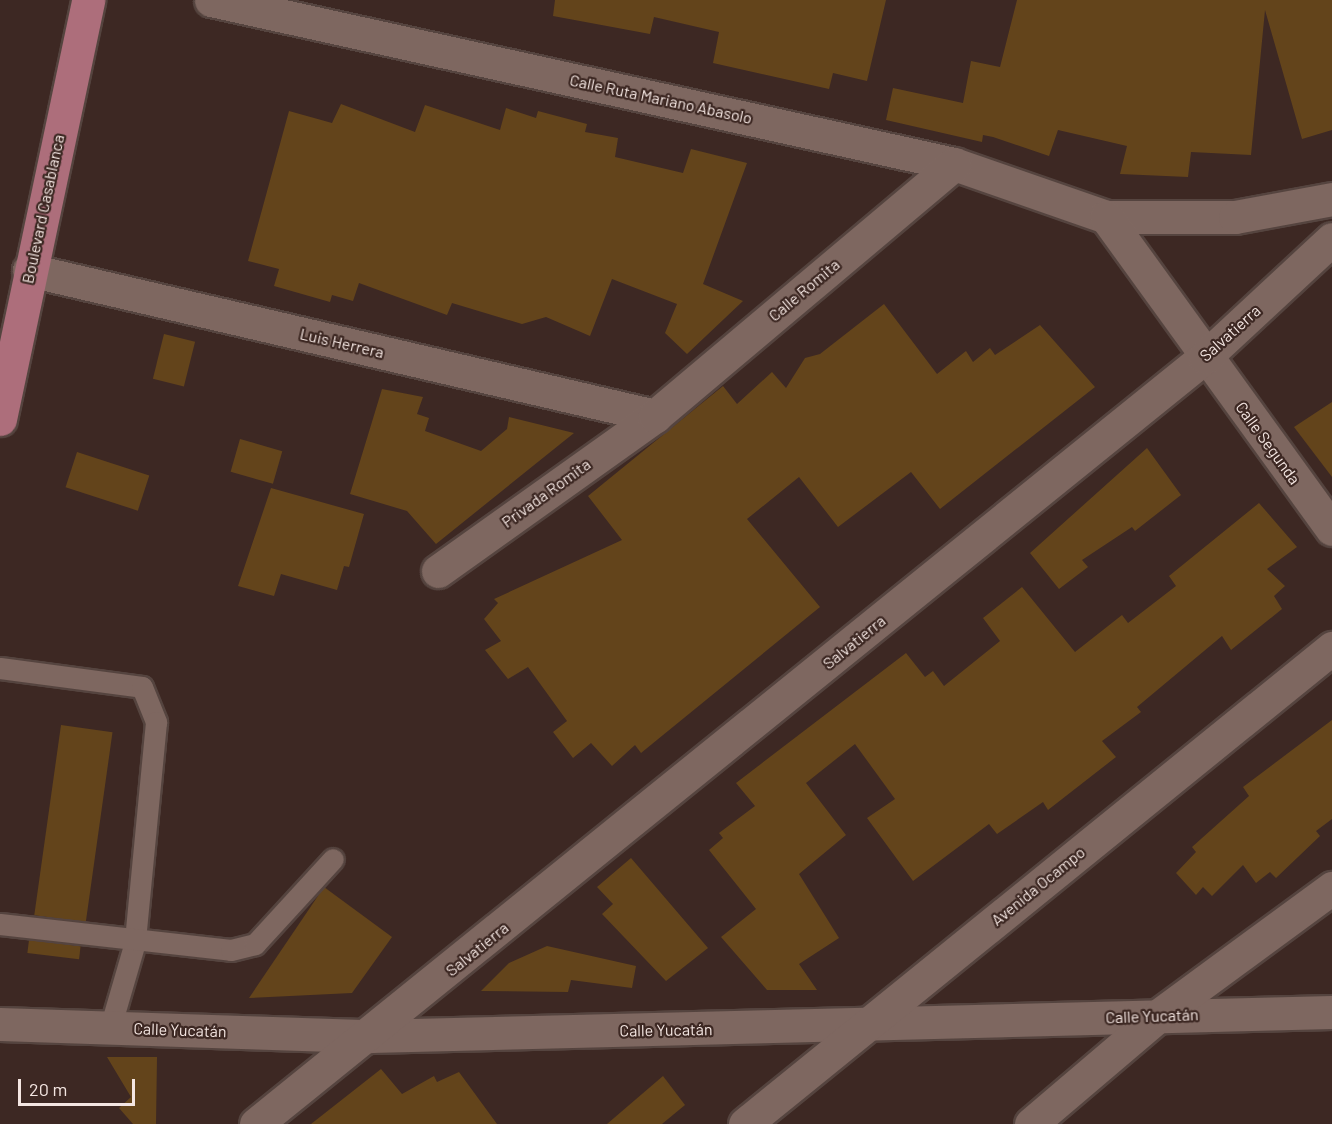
<!DOCTYPE html>
<meta charset="utf-8">
<style>
body{margin:0}
#map{position:relative;width:1332px;height:1124px;overflow:hidden;background:#3d2823;font-family:Barlow,sans-serif}
div>[style]{position:absolute}
.building>*{inset:0;background:#63441b;transform-origin:0 0}
.roads{filter:drop-shadow(2px 0 #55443f) drop-shadow(-2px 0 #55443f) drop-shadow(0 2px #55443f) drop-shadow(0 -2px #55443f)}
.service>*{height:21px;margin:-10.5px;padding:0 10.5px;transform-origin:10.5px;border-radius:10.5px;background:#7e6760}
.minor>*{height:33px;margin:-16.5px;padding:0 16.5px;transform-origin:16.5px;border-radius:16.5px;background:#7e6760}
.primary>*{height:33px;margin:-16.5px;padding:0 16.5px;transform-origin:16.5px;border-radius:16.5px;background:#ad6e7b}
span{translate:-50% -50%;white-space:nowrap;text-align:center;line-height:1.15;-webkit-text-stroke:4.5px #3d2823;paint-order:stroke}
.street-label{font-size:16px;color:#f4e6e2}
.scale{position:absolute;left:18px;top:1079px;width:117px;height:27px;box-sizing:border-box;border:3px solid #f4e6e2;border-top:0;padding-left:8px;font-size:18px;line-height:21px;white-space:nowrap;color:#f4e6e2;-webkit-text-stroke:4px #3d2823;paint-order:stroke}
</style>
<div id="map">
<div class="building">
<i style="clip-path:polygon(555px 0,886px 0,867px 81px,833px 73px,829px 89px,713px 63px,719px 32px,654px 17px,650px 34px,553px 16px)"></i>
<i style="clip-path:polygon(1017px 0,1332px 0,1332px 130px,1302px 139px,1265px 10px,1251px 155px,1191px 152px,1188px 177px,1120px 174px,1127px 146px,1058px 130px,1049px 156px,993px 137px,983px 135px,982px 142px,886px 120px,893px 88px,963px 103px,971px 61px,1000px 67px)"></i>
<i style="clip-path:polygon(341px 104px,415px 132px,425px 105px,500px 130px,506px 108px,536px 118px,538px 111px,587px 124px,585px 132px,618px 138px,615px 157px,683px 173px,691px 149px,747px 163px,703px 284px,743px 301px,687px 354px,665px 333px,677px 304px,612px 279px,590px 336px,546px 317px,522px 324px,452px 303px,447px 315px,359px 283px,353px 301px,332px 295px,330px 302px,274px 286px,279px 269px,248px 261px,289px 111px,332px 123px)"></i>
<i style="clip-path:polygon(884px 304px,937px 374px,966px 351px,973px 362px,990px 348px,995px 355px,1040px 325px,1095px 387px,940px 509px,911px 472px,838px 527px,799px 477px,747px 519px,820px 607px,641px 753px,635px 745px,612px 766px,591px 743px,573px 758px,553px 732px,567px 721px,528px 667px,508px 679px,485px 650px,501px 641px,484px 619px,498px 603px,494px 599px,622px 540px,588px 496px,723px 386px,737px 404px,772px 372px,786px 388px,805px 358px,820px 354px)"></i>
<i style="left:164px;top:334px;width:32px;height:46px;rotate:14deg"></i>
<i style="clip-path:polygon(382px 389px,423px 397px,417px 414px,429px 418px,425px 431px,481px 451px,507px 429px,509px 417px,574px 433px,436px 544px,407px 511px,350px 494px)"></i>
<i style="clip-path:polygon(1332px 402px,1332px 477px,1294px 427px)"></i>
<i style="left:240px;top:439px;width:44px;height:34px;rotate:16deg"></i>
<i style="clip-path:polygon(1147px 448px,1181px 495px,1135px 531px,1132px 527px,1082px 560px,1088px 567px,1059px 589px,1030px 553px)"></i>
<i style="left:77px;top:452px;width:76px;height:37px;rotate:18deg"></i>
<i style="clip-path:polygon(271px 488px,364px 514px,349px 567px,344px 566px,337px 590px,281px 574px,274px 596px,238px 586px)"></i>
<i style="clip-path:polygon(1259px 503px,1297px 547px,1267px 569px,1285px 586px,1274px 596px,1282px 609px,1231px 650px,1222px 636px,1137px 707px,1141px 712px,1102px 741px,1116px 757px,1048px 810px,1043px 802px,997px 834px,989px 824px,913px 881px,867px 818px,895px 799px,855px 744px,806px 783px,846px 835px,799px 874px,839px 938px,799px 964px,817px 990px,767px 990px,721px 937px,756px 909px,709px 850px,723px 838px,719px 833px,755px 806px,736px 783px,906px 653px,925px 677px,933px 671px,944px 686px,1000px 641px,983px 618px,1022px 587px,1075px 652px,1122px 615px,1128px 623px,1176px 586px,1169px 576px)"></i>
<i style="clip-path:polygon(1332px 720px,1332px 819px,1316px 831px,1320px 836px,1276px 878px,1270px 872px,1256px 883px,1243px 865px,1212px 896px,1203px 887px,1196px 895px,1176px 873px,1196px 852px,1192px 847px,1249px 796px,1243px 787px)"></i>
<i style="left:61px;top:725px;width:52px;height:192px;rotate:8deg"></i>
<i style="clip-path:polygon(631px 858px,708px 948px,666px 981px,602px 914px,613px 904px,597px 887px)"></i>
<i style="clip-path:polygon(324px 887px,392px 937px,352px 993px,249px 998px)"></i>
<i style="left:29px;top:940px;width:52px;height:13px;rotate:7deg"></i>
<i style="clip-path:polygon(547px 946px,636px 966px,632px 988px,571px 980px,568px 992px,481px 991px,509px 963px)"></i>
<i style="clip-path:polygon(107px 1057px,157px 1057px,156px 1124px,133px 1124px,119px 1108px,131px 1097px)"></i>
<i style="clip-path:polygon(381px 1069px,402px 1094px,434px 1076px,437px 1082px,459px 1072px,497px 1124px,311px 1124px)"></i>
<i style="clip-path:polygon(663px 1076px,685px 1105px,662px 1124px,607px 1124px)"></i>
</div>
<div class="roads">
<div class="service">
<i style="left:0;top:668px;width:143px;rotate:7.6deg"></i>
<i style="left:142px;top:687px;width:38px;rotate:68deg"></i>
<i style="left:156px;top:722px;width:221px;rotate:95.5deg"></i>
<i style="left:135px;top:942px;width:90px;rotate:106.2deg"></i>
<i style="left:0;top:924px;width:232px;rotate:6.4deg"></i>
<i style="left:231px;top:950px;width:25px;rotate:-14deg"></i>
<i style="left:255px;top:944px;width:115px;rotate:-47.5deg"></i>
</div>
<div class="minor">
<i style="left:211px;top:0;width:761px;rotate:12.45deg"></i>
<i style="left:954px;top:164px;width:161px;rotate:19.2deg"></i>
<i style="left:1106px;top:217px;width:129px"></i>
<i style="left:1235px;top:217px;width:99px;rotate:-10.5deg"></i>
<i style="left:1106px;top:217px;width:385px;rotate:54.1deg"></i>
<i style="left:29px;top:270px;width:643px;rotate:13.13deg"></i>
<i style="left:438px;top:571px;width:267px;rotate:-35.5deg"></i>
<i style="left:655px;top:416px;width:391px;rotate:-40.1deg"></i>
<i style="left:0;top:1024px;width:370px;rotate:1.9deg"></i>
<i style="left:370px;top:1036px;width:962px;rotate:-1.43deg"></i>
<i style="left:256px;top:1124px;width:1220px;rotate:-38.95deg"></i>
<i style="left:1205px;top:357px;width:173px;rotate:-42.9deg"></i>
<i style="left:745px;top:1124px;width:756px;rotate:-39.04deg"></i>
<i style="left:1031px;top:1124px;width:168px;rotate:-40.4deg"></i>
<i style="left:1159px;top:1015px;width:215px;rotate:-36.3deg"></i>
</div>
<div class="primary">
<i style="left:0;top:419px;width:428px;rotate:-78.1deg"></i>
</div>
</div>
<div class="street-label">
<span style="left:661px;top:99px;rotate:12deg">Calle Ruta Mariano Abasolo</span>
<span style="left:43px;top:209px;rotate:-78deg">Boulevard Casablanca</span>
<span style="left:804px;top:290px;rotate:-40deg">Calle Romita</span>
<span style="left:1230px;top:333px;rotate:-42deg">Salvatierra</span>
<span style="left:342px;top:343px;rotate:13deg">Luis Herrera</span>
<span style="left:1268px;top:443px;rotate:54deg">Calle Segunda</span>
<span style="left:546px;top:493px;rotate:-36deg">Privada Romita</span>
<span style="left:854px;top:642px;rotate:-39deg">Salvatierra</span>
<span style="left:1038px;top:886px;rotate:-39deg">Avenida Ocampo</span>
<span style="left:477px;top:949px;rotate:-39deg">Salvatierra</span>
<span style="left:1152px;top:1016px;rotate:-2deg">Calle Yucatán</span>
<span style="left:180px;top:1030px;rotate:2deg">Calle Yucatán</span>
<span style="left:666px;top:1030px;rotate:-1deg">Calle Yucatán</span>
</div>
<div class="scale">20 m</div>
</div>
